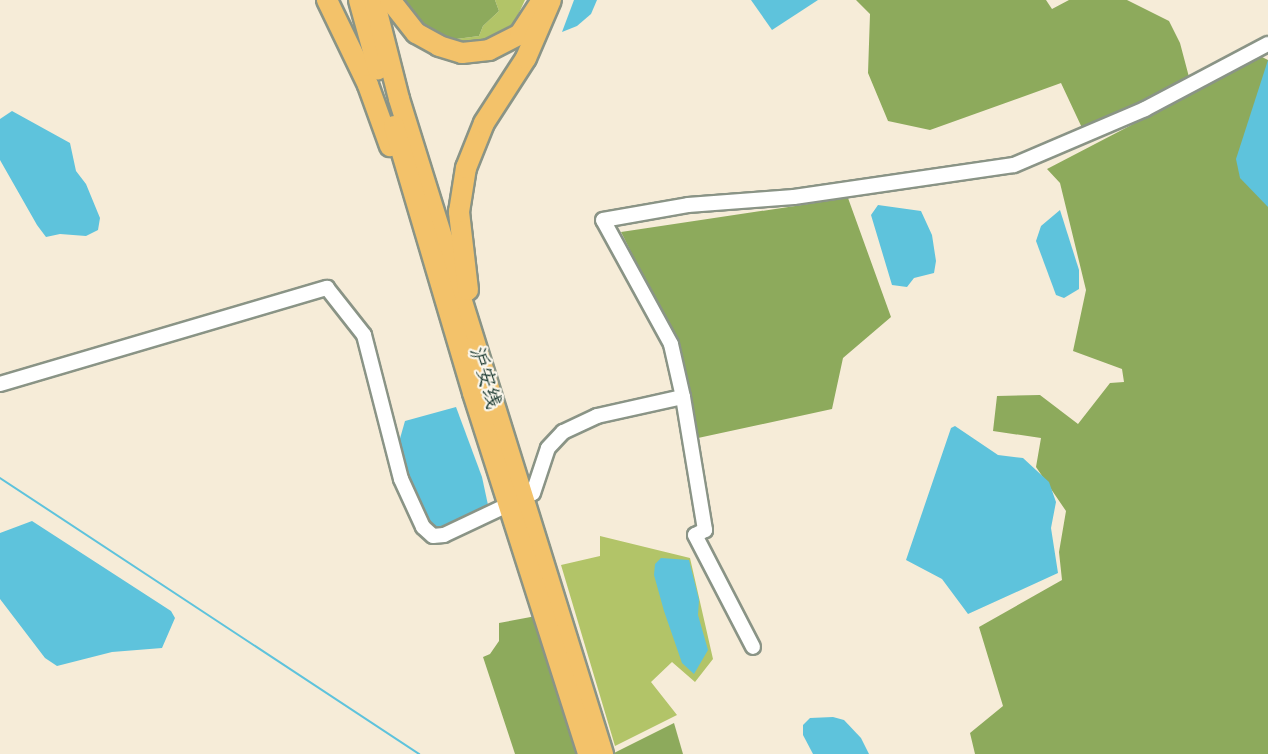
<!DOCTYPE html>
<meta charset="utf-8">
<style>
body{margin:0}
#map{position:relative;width:1268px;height:754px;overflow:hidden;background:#f6ecd8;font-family:"Indie Flower","LXGW WenKai TC",sans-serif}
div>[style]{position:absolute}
.green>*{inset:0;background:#b2c468}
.forest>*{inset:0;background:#8daa5c}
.water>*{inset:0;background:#5ec3dc}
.stream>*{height:2px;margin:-1px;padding:0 1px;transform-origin:1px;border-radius:1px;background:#5ec3dc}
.roads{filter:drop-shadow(2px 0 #8a9486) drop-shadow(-2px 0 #8a9486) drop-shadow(0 2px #8a9486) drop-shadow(0 -2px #8a9486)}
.minor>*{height:14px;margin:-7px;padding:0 7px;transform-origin:7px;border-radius:7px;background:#fff}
.highway>*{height:20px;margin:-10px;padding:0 10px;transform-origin:10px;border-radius:10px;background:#f3c26a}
span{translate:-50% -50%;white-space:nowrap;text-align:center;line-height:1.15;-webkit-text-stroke:4.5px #fbf7ec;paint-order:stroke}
.street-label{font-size:21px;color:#1f3d34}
</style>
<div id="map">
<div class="green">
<i style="clip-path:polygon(495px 0,525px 0,510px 32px,476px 44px,449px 40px,479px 36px,483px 26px,499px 11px)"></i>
<i style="clip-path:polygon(600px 536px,690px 558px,713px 659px,695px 682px,672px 662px,651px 682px,677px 715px,615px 746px,561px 565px,600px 556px)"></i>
</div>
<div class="forest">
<i style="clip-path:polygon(405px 0,495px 0,499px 11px,483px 26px,479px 36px,449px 40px,426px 27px)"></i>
<i style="clip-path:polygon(856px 0,1046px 0,1052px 9px,1069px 0,1127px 0,1169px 21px,1180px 43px,1189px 77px,1083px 130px,1061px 83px,930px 130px,888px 121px,868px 73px,870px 14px)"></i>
<i style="clip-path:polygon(1262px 57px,1268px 60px,1268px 754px,975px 754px,970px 733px,1003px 706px,979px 627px,1062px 580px,1059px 552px,1066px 511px,1036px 467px,1041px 438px,993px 431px,997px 396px,1040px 395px,1078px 424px,1110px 383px,1124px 382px,1122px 369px,1073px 351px,1086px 290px,1060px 183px,1047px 169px)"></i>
<i style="clip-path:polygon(848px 198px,891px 317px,843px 358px,832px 409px,698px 438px,679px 348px,621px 232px)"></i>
<i style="clip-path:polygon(536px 616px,576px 754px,515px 754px,483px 657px,490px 654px,499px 641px,499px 623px)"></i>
<i style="clip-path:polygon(674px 723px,683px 754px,612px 754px)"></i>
</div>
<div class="water">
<i style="clip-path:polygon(574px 0,597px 0,591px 14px,577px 26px,562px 32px)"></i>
<i style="clip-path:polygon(751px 0,818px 0,772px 30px)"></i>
<i style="clip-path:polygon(1268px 60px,1268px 207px,1240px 178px,1236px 159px)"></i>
<i style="clip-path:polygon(12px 111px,70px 143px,76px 171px,86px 184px,100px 218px,98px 230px,86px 236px,60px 234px,46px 237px,37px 225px,0 160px,0 119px)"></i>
<i style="clip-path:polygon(878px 205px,921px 211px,932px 235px,936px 261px,934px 273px,914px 278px,907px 287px,892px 285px,871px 215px)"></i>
<i style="clip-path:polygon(1060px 210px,1079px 270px,1079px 289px,1064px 298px,1056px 295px,1036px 241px,1041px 226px)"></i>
<i style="clip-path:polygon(456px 407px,482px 477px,488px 505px,445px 528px,437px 527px,426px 521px,406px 478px,399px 442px,405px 421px)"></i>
<i style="clip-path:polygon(955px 426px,998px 455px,1023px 458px,1049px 482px,1056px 502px,1051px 528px,1058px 573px,968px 614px,942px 579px,906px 560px,951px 428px)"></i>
<i style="clip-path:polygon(32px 521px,171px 611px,175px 618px,162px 648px,112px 652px,57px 666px,45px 658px,0 599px,0 533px)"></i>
<i style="clip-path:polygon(661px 558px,689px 560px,699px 600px,698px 615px,708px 650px,694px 674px,682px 663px,664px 611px,654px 575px,655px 564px)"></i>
<i style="clip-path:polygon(833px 717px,844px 720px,861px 738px,869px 754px,813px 754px,803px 735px,803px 725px,810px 718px)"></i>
</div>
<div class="stream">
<i style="left:0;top:478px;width:502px;rotate:33.37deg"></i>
</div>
<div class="roads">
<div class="minor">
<i style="left:0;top:384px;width:341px;rotate:-16.4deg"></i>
<i style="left:327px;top:288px;width:60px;rotate:51.8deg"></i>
<i style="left:364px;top:335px;width:149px;rotate:75.6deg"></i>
<i style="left:401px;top:479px;width:53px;rotate:65.4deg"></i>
<i style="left:423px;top:527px;width:13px;rotate:42deg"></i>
<i style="left:433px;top:536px;width:11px;rotate:-5deg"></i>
<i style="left:444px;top:535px;width:98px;rotate:-25.3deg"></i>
<i style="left:533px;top:493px;width:47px;rotate:-71.6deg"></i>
<i style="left:548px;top:448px;width:22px;rotate:-47deg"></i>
<i style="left:563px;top:432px;width:38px;rotate:-25deg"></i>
<i style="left:597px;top:416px;width:88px;rotate:-12.5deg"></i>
<i style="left:683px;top:397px;width:54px;rotate:-102.8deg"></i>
<i style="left:671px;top:344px;width:141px;rotate:-118.7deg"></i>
<i style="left:603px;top:220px;width:86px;rotate:-10deg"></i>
<i style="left:688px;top:205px;width:106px;rotate:-4.3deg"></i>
<i style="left:794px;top:197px;width:222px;rotate:-8.3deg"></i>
<i style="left:1014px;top:165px;width:142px;rotate:-23.1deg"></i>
<i style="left:1145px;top:109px;width:139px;rotate:-27.9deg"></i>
<i style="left:683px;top:397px;width:135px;rotate:80.6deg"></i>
<i style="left:705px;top:530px;width:11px;rotate:153deg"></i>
<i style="left:695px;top:535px;width:126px;rotate:62.6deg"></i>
</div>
<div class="highway">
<i style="left:327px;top:0;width:94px;rotate:64.2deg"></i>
<i style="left:368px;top:85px;width:65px;rotate:70.2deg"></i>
<i style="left:359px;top:0;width:72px;rotate:74.6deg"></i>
<i style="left:374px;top:0;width:102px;rotate:75.8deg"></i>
<i style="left:399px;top:99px;width:686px;rotate:72.7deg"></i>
<i style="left:390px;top:0;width:42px;rotate:51.8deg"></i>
<i style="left:416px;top:33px;width:26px;rotate:29deg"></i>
<i style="left:439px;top:46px;width:24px;rotate:17deg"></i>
<i style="left:462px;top:53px;width:27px;rotate:-6deg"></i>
<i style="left:489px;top:50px;width:35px;rotate:-27deg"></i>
<i style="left:520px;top:34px;width:38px;rotate:-57deg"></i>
<i style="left:394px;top:126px;width:278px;rotate:73.5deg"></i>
<i style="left:473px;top:393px;width:379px;rotate:72.3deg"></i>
<i style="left:468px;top:290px;width:79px;rotate:-96.6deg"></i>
<i style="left:459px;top:212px;width:45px;rotate:-81deg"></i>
<i style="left:466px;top:168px;width:48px;rotate:-68.2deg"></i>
<i style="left:484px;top:123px;width:77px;rotate:-57.1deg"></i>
<i style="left:526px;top:58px;width:63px;rotate:-66.7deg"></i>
</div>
</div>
<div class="street-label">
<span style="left:484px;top:378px;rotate:73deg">沪安线</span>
</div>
</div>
